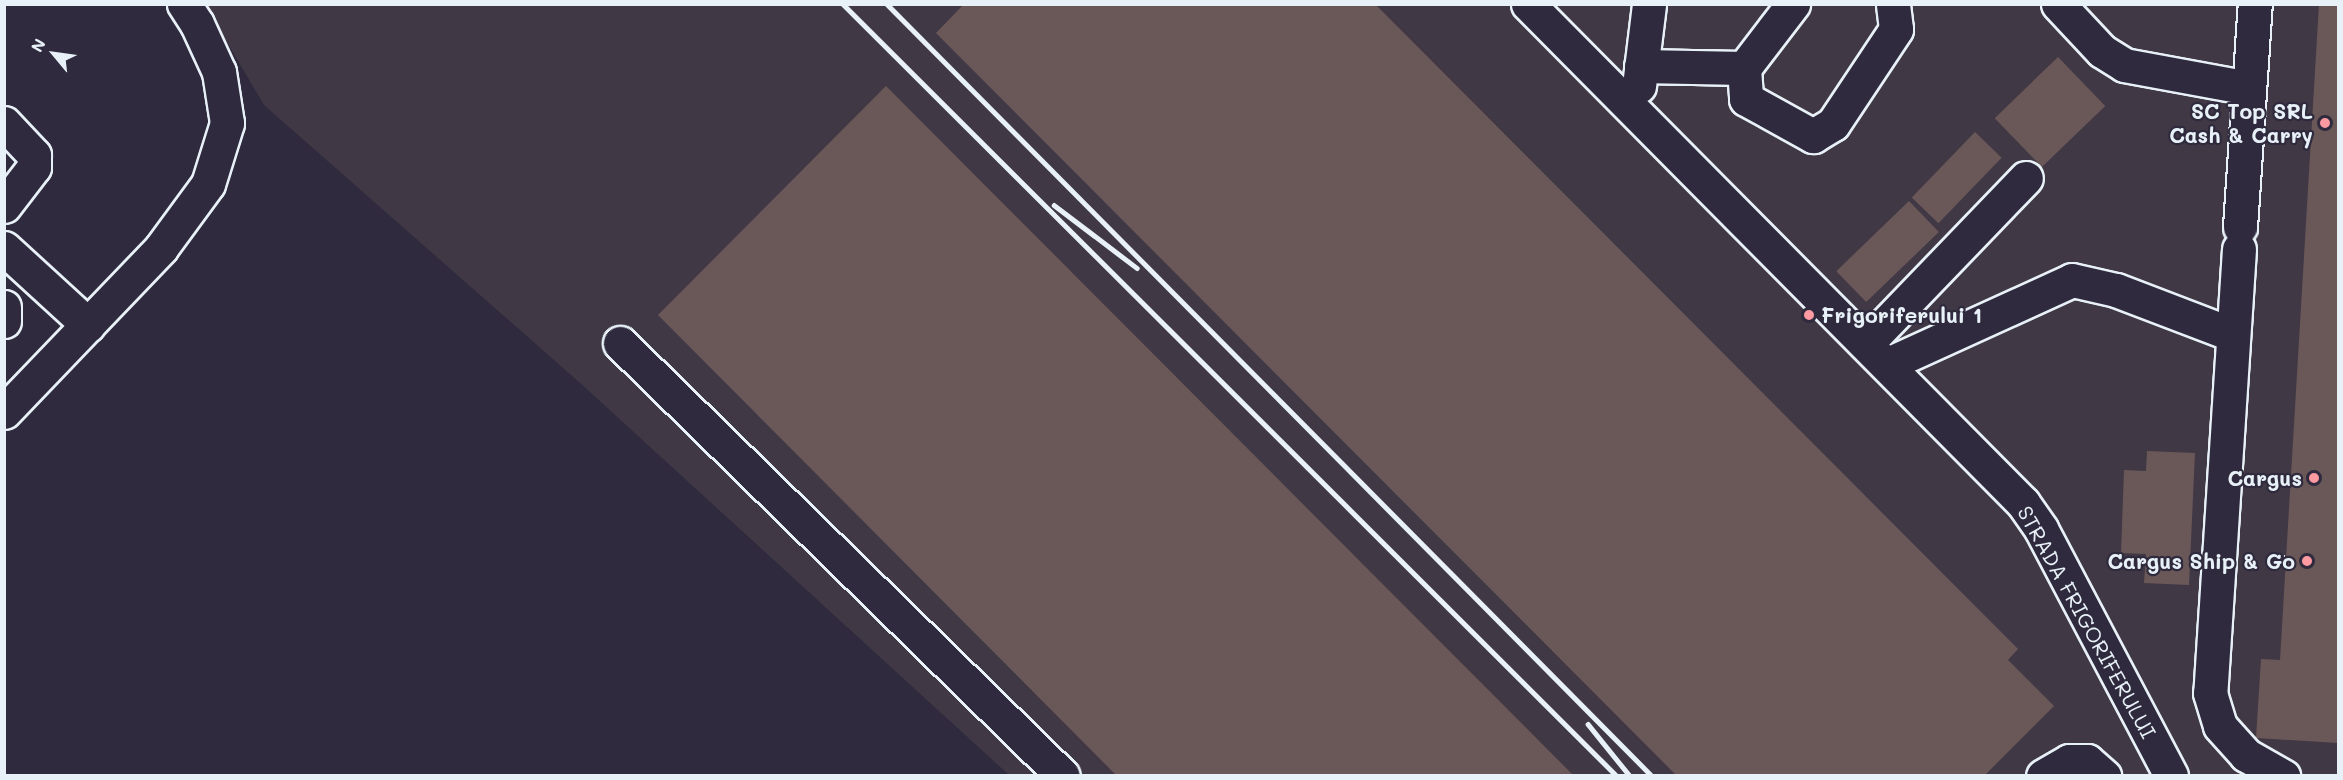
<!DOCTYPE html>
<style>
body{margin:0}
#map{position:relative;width:2343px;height:780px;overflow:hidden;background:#2f2a3d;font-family:Mali,sans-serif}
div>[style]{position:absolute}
.built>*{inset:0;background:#413845}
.building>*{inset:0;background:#6a5858;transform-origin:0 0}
.path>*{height:4px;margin-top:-2px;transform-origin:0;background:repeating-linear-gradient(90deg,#e8f1f8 0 4.5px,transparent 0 9px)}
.roads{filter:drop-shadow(2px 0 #e8f1f8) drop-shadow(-2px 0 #e8f1f8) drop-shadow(0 2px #e8f1f8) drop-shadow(0 -2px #e8f1f8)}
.minor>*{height:33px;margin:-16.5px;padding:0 16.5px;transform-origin:16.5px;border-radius:16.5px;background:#2f2a3d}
.rail>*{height:4.5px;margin:-2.25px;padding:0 2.25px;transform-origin:2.25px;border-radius:2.25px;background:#e8f1f8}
.dots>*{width:16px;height:16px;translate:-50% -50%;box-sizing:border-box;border:3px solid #2f2a3d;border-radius:50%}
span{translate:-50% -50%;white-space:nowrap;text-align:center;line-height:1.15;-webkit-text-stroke:4.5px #2f2a3d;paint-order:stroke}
.poi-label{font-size:21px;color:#e8f1f8;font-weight:700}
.right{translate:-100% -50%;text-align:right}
.left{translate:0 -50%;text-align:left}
.street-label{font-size:21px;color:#e8f1f8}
.frame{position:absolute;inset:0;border:6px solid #e8f1f8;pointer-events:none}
.north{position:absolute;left:24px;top:24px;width:60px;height:60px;-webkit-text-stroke:4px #2f2a3d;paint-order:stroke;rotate:299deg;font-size:16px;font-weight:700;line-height:24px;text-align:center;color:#e8f1f8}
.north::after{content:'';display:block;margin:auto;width:21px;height:27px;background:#e8f1f8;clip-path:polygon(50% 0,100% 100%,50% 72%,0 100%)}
</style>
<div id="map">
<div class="built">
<i style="clip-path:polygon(210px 4px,2338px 5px,2338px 775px,1009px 775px,579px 382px,264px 105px,207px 8px)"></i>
</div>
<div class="building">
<i style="clip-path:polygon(964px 4px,1375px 4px,2018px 649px,2008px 660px,2054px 706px,1984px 776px,1677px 776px,936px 33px)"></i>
<i style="clip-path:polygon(2319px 4px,2338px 4px,2338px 743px,2256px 738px,2261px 659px,2280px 660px)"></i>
<i style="left:2058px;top:57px;width:68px;height:88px;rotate:46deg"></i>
<i style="clip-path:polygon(886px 86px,1574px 776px,1117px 776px,658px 315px)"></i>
<i style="left:1975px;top:132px;width:37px;height:91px;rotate:44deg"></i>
<i style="left:1909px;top:201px;width:43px;height:101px;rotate:46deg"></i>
<i style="clip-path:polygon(2147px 451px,2195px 453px,2189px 585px,2144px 583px,2146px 554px,2121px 553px,2124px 470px,2146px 471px)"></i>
</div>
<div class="path">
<i style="left:2284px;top:557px;width:1px"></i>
</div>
<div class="roads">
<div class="minor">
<i style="left:1528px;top:4px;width:703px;rotate:45.23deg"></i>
<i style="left:2023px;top:503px;width:32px;rotate:55deg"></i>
<i style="left:2041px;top:529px;width:279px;rotate:62.2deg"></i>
<i style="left:2058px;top:4px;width:64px;rotate:46.9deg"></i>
<i style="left:2102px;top:51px;width:26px;rotate:32deg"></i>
<i style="left:2124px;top:65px;width:127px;rotate:10.4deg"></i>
<i style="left:1641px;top:66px;width:103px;rotate:1.1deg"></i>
<i style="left:1744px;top:68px;width:81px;rotate:-52.6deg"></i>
<i style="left:1744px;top:68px;width:31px;rotate:86deg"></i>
<i style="left:1746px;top:99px;width:77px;rotate:28.9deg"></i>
<i style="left:1813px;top:136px;width:23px;rotate:-31deg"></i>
<i style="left:1833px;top:124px;width:114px;rotate:-56.4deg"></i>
<i style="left:1896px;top:29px;width:25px;rotate:-97deg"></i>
<i style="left:1639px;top:86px;width:83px;rotate:-83deg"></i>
<i style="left:4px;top:123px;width:44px;rotate:46.8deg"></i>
<i style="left:34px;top:155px;width:12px;rotate:90deg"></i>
<i style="left:34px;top:167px;width:49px;rotate:127.6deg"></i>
<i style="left:2240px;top:227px;width:224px;rotate:-86.2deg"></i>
<i style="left:4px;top:248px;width:114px;rotate:42.5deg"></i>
<i style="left:2239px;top:249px;width:445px;rotate:93.7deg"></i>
<i style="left:2210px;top:693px;width:34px;rotate:73deg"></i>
<i style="left:2220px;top:726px;width:39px;rotate:48deg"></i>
<i style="left:2246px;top:755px;width:43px;rotate:29.6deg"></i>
<i style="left:4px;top:307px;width:14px;rotate:90deg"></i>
<i style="left:620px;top:343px;width:619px;rotate:44.35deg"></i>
<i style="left:1867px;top:343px;width:229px;rotate:-46.1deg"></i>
<i style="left:1888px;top:364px;width:202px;rotate:-24.5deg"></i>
<i style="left:2072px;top:280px;width:45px;rotate:12.8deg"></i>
<i style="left:2116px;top:290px;width:123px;rotate:20.9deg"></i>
<i style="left:4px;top:412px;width:227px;rotate:-46.2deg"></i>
<i style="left:161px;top:248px;width:79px;rotate:-53.7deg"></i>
<i style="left:208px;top:184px;width:64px;rotate:-72.7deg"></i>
<i style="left:227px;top:123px;width:52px;rotate:-98.9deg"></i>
<i style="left:219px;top:72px;width:53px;rotate:-114.6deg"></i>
<i style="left:197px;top:24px;width:24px;rotate:-123deg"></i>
<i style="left:2043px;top:776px;width:30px;rotate:-30deg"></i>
<i style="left:2069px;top:761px;width:18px"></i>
<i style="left:2087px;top:761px;width:23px;rotate:41deg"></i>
</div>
</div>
<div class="rail">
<i style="left:843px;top:4px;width:1093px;rotate:44.93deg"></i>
<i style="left:887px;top:4px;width:1087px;rotate:45.26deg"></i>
<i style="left:1054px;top:205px;width:104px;rotate:37.2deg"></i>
<i style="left:1588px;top:724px;width:67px;rotate:51.1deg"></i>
</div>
<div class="dots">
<i style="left:2325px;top:123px;background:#ff9aa2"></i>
<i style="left:1809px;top:315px;background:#ff9aa2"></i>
<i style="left:2314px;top:478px;background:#ff9aa2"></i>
<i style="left:2307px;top:561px;background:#ff9aa2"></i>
</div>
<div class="poi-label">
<span class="right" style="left:2313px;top:123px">SC Top SRL<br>Cash &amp; Carry</span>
<span class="left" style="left:1821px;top:315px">Frigoriferului 1</span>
<span class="right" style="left:2302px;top:478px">Cargus</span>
<span class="right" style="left:2295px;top:561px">Cargus Ship &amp; Go</span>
</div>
<div class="street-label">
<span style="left:2087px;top:622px;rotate:61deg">STRADA FRIGORIFERULUI</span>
</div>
<div class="frame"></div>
<div class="north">N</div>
</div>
